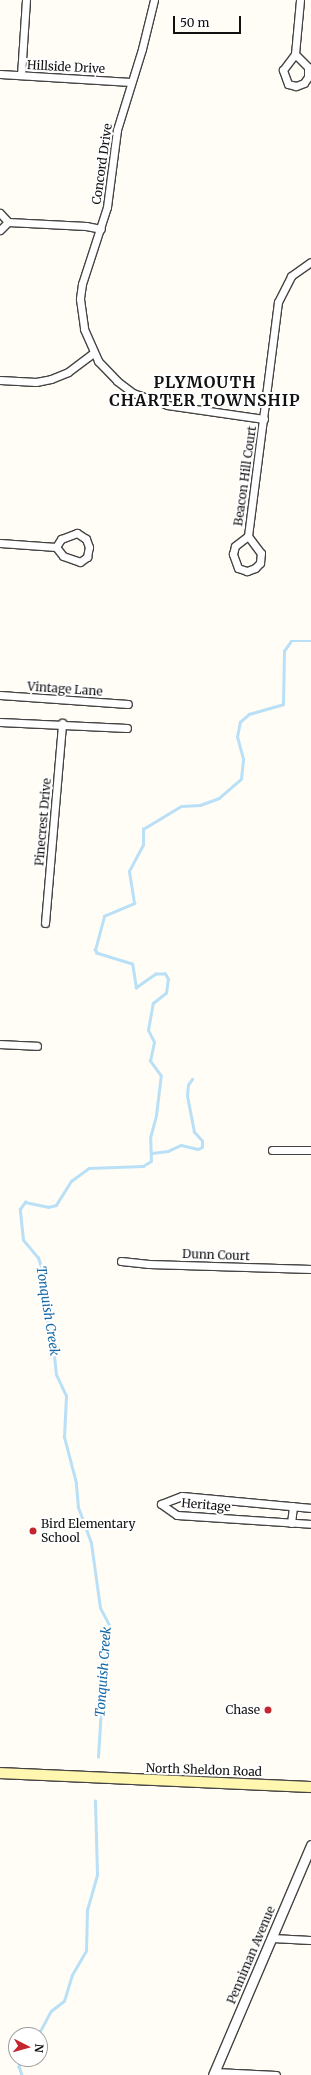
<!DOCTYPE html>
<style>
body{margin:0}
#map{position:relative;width:311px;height:2075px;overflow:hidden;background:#fffdf5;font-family:Merriweather,serif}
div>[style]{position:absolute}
.stream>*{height:2.5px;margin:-1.25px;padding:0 1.25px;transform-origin:1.25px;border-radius:1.25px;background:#b9e0f7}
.roads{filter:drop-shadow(1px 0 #444) drop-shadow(-1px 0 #444) drop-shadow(0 1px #444) drop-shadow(0 -1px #444)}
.minor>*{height:7px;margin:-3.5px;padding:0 3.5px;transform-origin:3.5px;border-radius:3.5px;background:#fff}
.tertiary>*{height:9px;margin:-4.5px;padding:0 4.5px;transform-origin:4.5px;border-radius:4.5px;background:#fff}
.secondary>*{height:10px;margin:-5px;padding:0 5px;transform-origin:5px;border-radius:5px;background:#fff6b0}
.dots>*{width:11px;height:11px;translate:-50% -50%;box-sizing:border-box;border:2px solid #fff;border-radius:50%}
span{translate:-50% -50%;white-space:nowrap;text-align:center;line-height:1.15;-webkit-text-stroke:4px #fff;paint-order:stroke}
.street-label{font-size:12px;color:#111}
.poi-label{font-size:12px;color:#111}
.left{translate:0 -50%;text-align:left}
.right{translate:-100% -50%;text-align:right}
.water-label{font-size:13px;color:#1768a6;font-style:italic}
.district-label{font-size:16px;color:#111;font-weight:700;letter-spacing:1px}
.north{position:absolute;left:8px;top:2027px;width:40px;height:40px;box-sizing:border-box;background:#fff;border:1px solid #a0a0a0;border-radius:50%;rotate:96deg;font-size:11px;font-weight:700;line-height:16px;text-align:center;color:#111}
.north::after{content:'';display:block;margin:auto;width:14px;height:18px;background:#c4262e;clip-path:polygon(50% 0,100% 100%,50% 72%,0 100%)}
.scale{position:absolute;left:173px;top:16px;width:68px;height:18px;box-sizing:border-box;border:2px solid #111;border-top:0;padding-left:5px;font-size:12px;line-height:14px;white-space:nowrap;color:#111;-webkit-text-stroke:3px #fff;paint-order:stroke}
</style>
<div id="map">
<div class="stream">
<i style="left:152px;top:1153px;width:16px;rotate:-7deg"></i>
<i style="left:168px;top:1151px;width:14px;rotate:-25deg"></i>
<i style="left:181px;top:1145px;width:17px;rotate:13deg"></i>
<i style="left:198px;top:1149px;width:4px;rotate:-27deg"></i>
<i style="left:202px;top:1147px;width:6px;rotate:-90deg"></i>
<i style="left:202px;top:1141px;width:12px;rotate:-132deg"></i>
<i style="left:194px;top:1132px;width:37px;rotate:-101deg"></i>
<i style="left:187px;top:1096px;width:11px;rotate:-85deg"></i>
<i style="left:188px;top:1085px;width:7px;rotate:-56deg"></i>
<i style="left:98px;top:1757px;width:116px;rotate:-86.5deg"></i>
<i style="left:105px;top:1641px;width:16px;rotate:-76deg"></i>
<i style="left:109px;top:1625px;width:19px;rotate:-118deg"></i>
<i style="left:100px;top:1608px;width:66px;rotate:-97.9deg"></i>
<i style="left:91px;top:1543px;width:37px;rotate:-110deg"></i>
<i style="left:78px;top:1508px;width:25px;rotate:-95deg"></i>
<i style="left:76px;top:1483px;width:48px;rotate:-104.6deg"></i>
<i style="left:64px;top:1437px;width:41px;rotate:-87.2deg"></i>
<i style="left:66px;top:1396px;width:23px;rotate:-115deg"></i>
<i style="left:56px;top:1375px;width:38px;rotate:-96deg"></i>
<i style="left:52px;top:1337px;width:21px;rotate:-109deg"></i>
<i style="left:45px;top:1317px;width:24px;rotate:-88deg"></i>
<i style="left:46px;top:1293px;width:23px;rotate:-100deg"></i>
<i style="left:42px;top:1270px;width:13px;rotate:-108deg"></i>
<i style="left:38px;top:1258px;width:23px;rotate:-130deg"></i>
<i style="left:23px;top:1240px;width:31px;rotate:-96deg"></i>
<i style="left:20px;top:1209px;width:9px;rotate:-54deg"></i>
<i style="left:25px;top:1202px;width:24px;rotate:12deg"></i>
<i style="left:48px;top:1207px;width:8px;rotate:-14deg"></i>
<i style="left:56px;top:1205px;width:28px;rotate:-58deg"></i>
<i style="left:71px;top:1181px;width:22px;rotate:-36deg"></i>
<i style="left:89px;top:1168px;width:54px;rotate:-2.1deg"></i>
<i style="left:143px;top:1166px;width:9px;rotate:-32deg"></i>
<i style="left:151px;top:1161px;width:23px;rotate:-92deg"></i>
<i style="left:150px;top:1138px;width:24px;rotate:-75deg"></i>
<i style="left:156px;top:1115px;width:39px;rotate:-83deg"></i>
<i style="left:161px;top:1076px;width:19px;rotate:-126deg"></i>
<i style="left:150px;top:1061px;width:19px;rotate:-78deg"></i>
<i style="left:154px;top:1042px;width:13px;rotate:-117deg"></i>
<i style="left:148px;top:1030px;width:27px;rotate:-80deg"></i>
<i style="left:153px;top:1003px;width:16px;rotate:-38deg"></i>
<i style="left:166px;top:993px;width:14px;rotate:-82deg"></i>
<i style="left:168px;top:979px;width:6px;rotate:-121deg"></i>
<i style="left:165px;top:974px;width:9px;rotate:180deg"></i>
<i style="left:156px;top:974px;width:24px;rotate:145deg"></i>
<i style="left:136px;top:988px;width:24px;rotate:-99deg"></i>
<i style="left:132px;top:964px;width:37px;rotate:-163deg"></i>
<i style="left:97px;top:953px;width:4px;rotate:-124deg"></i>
<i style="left:95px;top:950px;width:35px;rotate:-75deg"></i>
<i style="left:104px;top:916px;width:33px;rotate:-23deg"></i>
<i style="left:134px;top:903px;width:32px;rotate:-99deg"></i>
<i style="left:129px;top:871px;width:30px;rotate:-62deg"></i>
<i style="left:143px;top:845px;width:16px;rotate:-90deg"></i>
<i style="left:143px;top:829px;width:44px;rotate:-31.2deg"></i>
<i style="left:181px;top:806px;width:19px;rotate:-3deg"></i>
<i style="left:200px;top:805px;width:20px;rotate:-20deg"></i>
<i style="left:219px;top:798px;width:29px;rotate:-41deg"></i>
<i style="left:241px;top:779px;width:20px;rotate:-84deg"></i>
<i style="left:243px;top:759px;width:23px;rotate:-105deg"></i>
<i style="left:237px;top:737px;width:15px;rotate:-79deg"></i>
<i style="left:240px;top:722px;width:12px;rotate:-42deg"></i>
<i style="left:249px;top:714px;width:35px;rotate:-16deg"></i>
<i style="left:283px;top:704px;width:53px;rotate:-88.9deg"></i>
<i style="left:284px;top:651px;width:12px;rotate:-55deg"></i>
<i style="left:291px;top:641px;width:20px"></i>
<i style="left:38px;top:2035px;width:27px;rotate:-62deg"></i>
<i style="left:51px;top:2011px;width:16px;rotate:-38deg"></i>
<i style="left:64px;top:2001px;width:27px;rotate:-73deg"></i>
<i style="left:72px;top:1975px;width:28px;rotate:-60deg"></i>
<i style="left:86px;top:1951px;width:41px;rotate:-88.6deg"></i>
<i style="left:87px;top:1910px;width:37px;rotate:-74deg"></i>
<i style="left:97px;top:1874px;width:73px;rotate:-91.6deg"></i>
<i style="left:22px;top:2059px;width:8px;rotate:113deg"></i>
<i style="left:19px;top:2066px;width:9px;rotate:72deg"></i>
</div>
<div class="roads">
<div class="minor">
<i style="left:154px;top:0;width:50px;rotate:103.8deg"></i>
<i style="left:142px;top:49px;width:85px;rotate:107.2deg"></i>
<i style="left:117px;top:130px;width:78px;rotate:97.4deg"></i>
<i style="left:107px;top:207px;width:81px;rotate:108deg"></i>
<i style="left:82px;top:284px;width:15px;rotate:98deg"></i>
<i style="left:80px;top:299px;width:30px;rotate:82deg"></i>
<i style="left:84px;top:329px;width:35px;rotate:66deg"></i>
<i style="left:98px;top:361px;width:28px;rotate:46deg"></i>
<i style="left:117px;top:381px;width:20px;rotate:37deg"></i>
<i style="left:133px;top:393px;width:36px;rotate:19deg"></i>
<i style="left:167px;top:405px;width:98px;rotate:8.2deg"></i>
<i style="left:295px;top:54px;width:18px;rotate:45deg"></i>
<i style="left:308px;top:67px;width:10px;rotate:90deg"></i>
<i style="left:308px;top:77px;width:7px;rotate:124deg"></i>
<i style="left:304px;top:83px;width:9px;rotate:159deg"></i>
<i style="left:296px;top:86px;width:8px;rotate:-166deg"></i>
<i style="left:288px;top:84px;width:15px;rotate:-110deg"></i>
<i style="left:283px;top:70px;width:20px;rotate:-53deg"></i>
<i style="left:295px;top:54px;width:54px;rotate:-84.7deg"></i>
<i style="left:0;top:74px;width:131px;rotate:3.5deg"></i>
<i style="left:21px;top:75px;width:75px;rotate:-86.2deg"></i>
<i style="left:0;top:213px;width:12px;rotate:48deg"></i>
<i style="left:8px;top:222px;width:78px;rotate:2.9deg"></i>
<i style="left:86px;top:226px;width:15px;rotate:11deg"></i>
<i style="left:0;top:230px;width:11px;rotate:-45deg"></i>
<i style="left:0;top:380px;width:36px;rotate:3deg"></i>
<i style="left:36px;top:382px;width:15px;rotate:-11deg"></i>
<i style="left:51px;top:379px;width:18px;rotate:-22deg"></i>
<i style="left:68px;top:372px;width:31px;rotate:-37deg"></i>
<i style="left:248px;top:536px;width:21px;rotate:53deg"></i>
<i style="left:261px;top:553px;width:10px;rotate:96deg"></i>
<i style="left:260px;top:563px;width:7px;rotate:135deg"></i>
<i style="left:255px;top:568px;width:9px;rotate:159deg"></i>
<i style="left:247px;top:571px;width:9px;rotate:-162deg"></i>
<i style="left:238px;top:568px;width:15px;rotate:-110deg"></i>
<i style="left:233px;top:554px;width:8px;rotate:-76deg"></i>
<i style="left:235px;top:546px;width:16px;rotate:-38deg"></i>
<i style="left:248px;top:536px;width:236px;rotate:-82.7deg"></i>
<i style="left:278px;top:302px;width:29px;rotate:-63deg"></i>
<i style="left:291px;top:276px;width:24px;rotate:-35deg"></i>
<i style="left:0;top:543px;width:56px;rotate:4.1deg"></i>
<i style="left:56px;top:547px;width:11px;rotate:52deg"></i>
<i style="left:63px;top:556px;width:18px;rotate:19deg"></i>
<i style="left:80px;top:562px;width:9px;rotate:-36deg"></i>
<i style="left:87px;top:557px;width:10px;rotate:-79deg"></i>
<i style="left:89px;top:547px;width:9px;rotate:-111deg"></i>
<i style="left:86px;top:539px;width:11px;rotate:-146deg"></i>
<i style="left:77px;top:533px;width:17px;rotate:159deg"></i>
<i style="left:61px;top:539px;width:9px;rotate:122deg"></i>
<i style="left:0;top:695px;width:128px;rotate:4deg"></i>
<i style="left:0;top:722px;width:127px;rotate:2.7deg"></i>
<i style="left:45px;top:923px;width:201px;rotate:-85.1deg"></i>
<i style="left:0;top:1044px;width:37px;rotate:3deg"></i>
<i style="left:272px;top:1150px;width:39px"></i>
<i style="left:121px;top:1261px;width:28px;rotate:6deg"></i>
<i style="left:149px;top:1264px;width:162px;rotate:1.8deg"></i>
<i style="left:161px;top:1504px;width:19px;rotate:35deg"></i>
<i style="left:177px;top:1515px;width:134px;rotate:3.8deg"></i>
<i style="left:161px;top:1504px;width:22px;rotate:-21deg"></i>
<i style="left:182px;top:1496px;width:130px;rotate:5.3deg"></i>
<i style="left:291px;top:1523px;width:17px;rotate:-83deg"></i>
<i style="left:271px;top:1938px;width:40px;rotate:2.9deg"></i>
<i style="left:215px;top:2072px;width:61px;rotate:2.8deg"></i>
</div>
<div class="tertiary">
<i style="left:213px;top:2075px;width:250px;rotate:-66.9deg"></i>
</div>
<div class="secondary">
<i style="left:0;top:1773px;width:311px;rotate:2.6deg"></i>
</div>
</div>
<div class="dots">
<i style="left:33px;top:1531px;background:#c4262e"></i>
<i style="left:268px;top:1710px;background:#c4262e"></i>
</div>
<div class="street-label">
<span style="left:66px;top:67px;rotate:3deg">Hillside Drive</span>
<span style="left:102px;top:164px;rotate:-82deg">Concord Drive</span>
<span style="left:245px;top:476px;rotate:-82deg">Beacon Hill Court</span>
<span style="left:65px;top:689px;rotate:4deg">Vintage Lane</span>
<span style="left:43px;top:822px;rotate:-85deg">Pinecrest Drive</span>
<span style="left:216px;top:1255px;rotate:2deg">Dunn Court</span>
<span style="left:206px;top:1505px;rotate:5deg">Heritage</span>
<span style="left:204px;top:1770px;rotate:2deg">North Sheldon Road</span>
<span style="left:251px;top:1955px;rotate:-67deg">Penniman Avenue</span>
</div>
<div class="poi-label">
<span class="left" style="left:41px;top:1531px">Bird Elementary<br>School</span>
<span class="right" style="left:260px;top:1710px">Chase</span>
</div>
<div class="water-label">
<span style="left:47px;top:1311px;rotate:81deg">Tonquish Creek</span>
<span style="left:104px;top:1672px;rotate:-86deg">Tonquish Creek</span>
</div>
<div class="district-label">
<span style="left:205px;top:391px">PLYMOUTH<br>CHARTER TOWNSHIP</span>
</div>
<div class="north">N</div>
<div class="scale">50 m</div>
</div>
